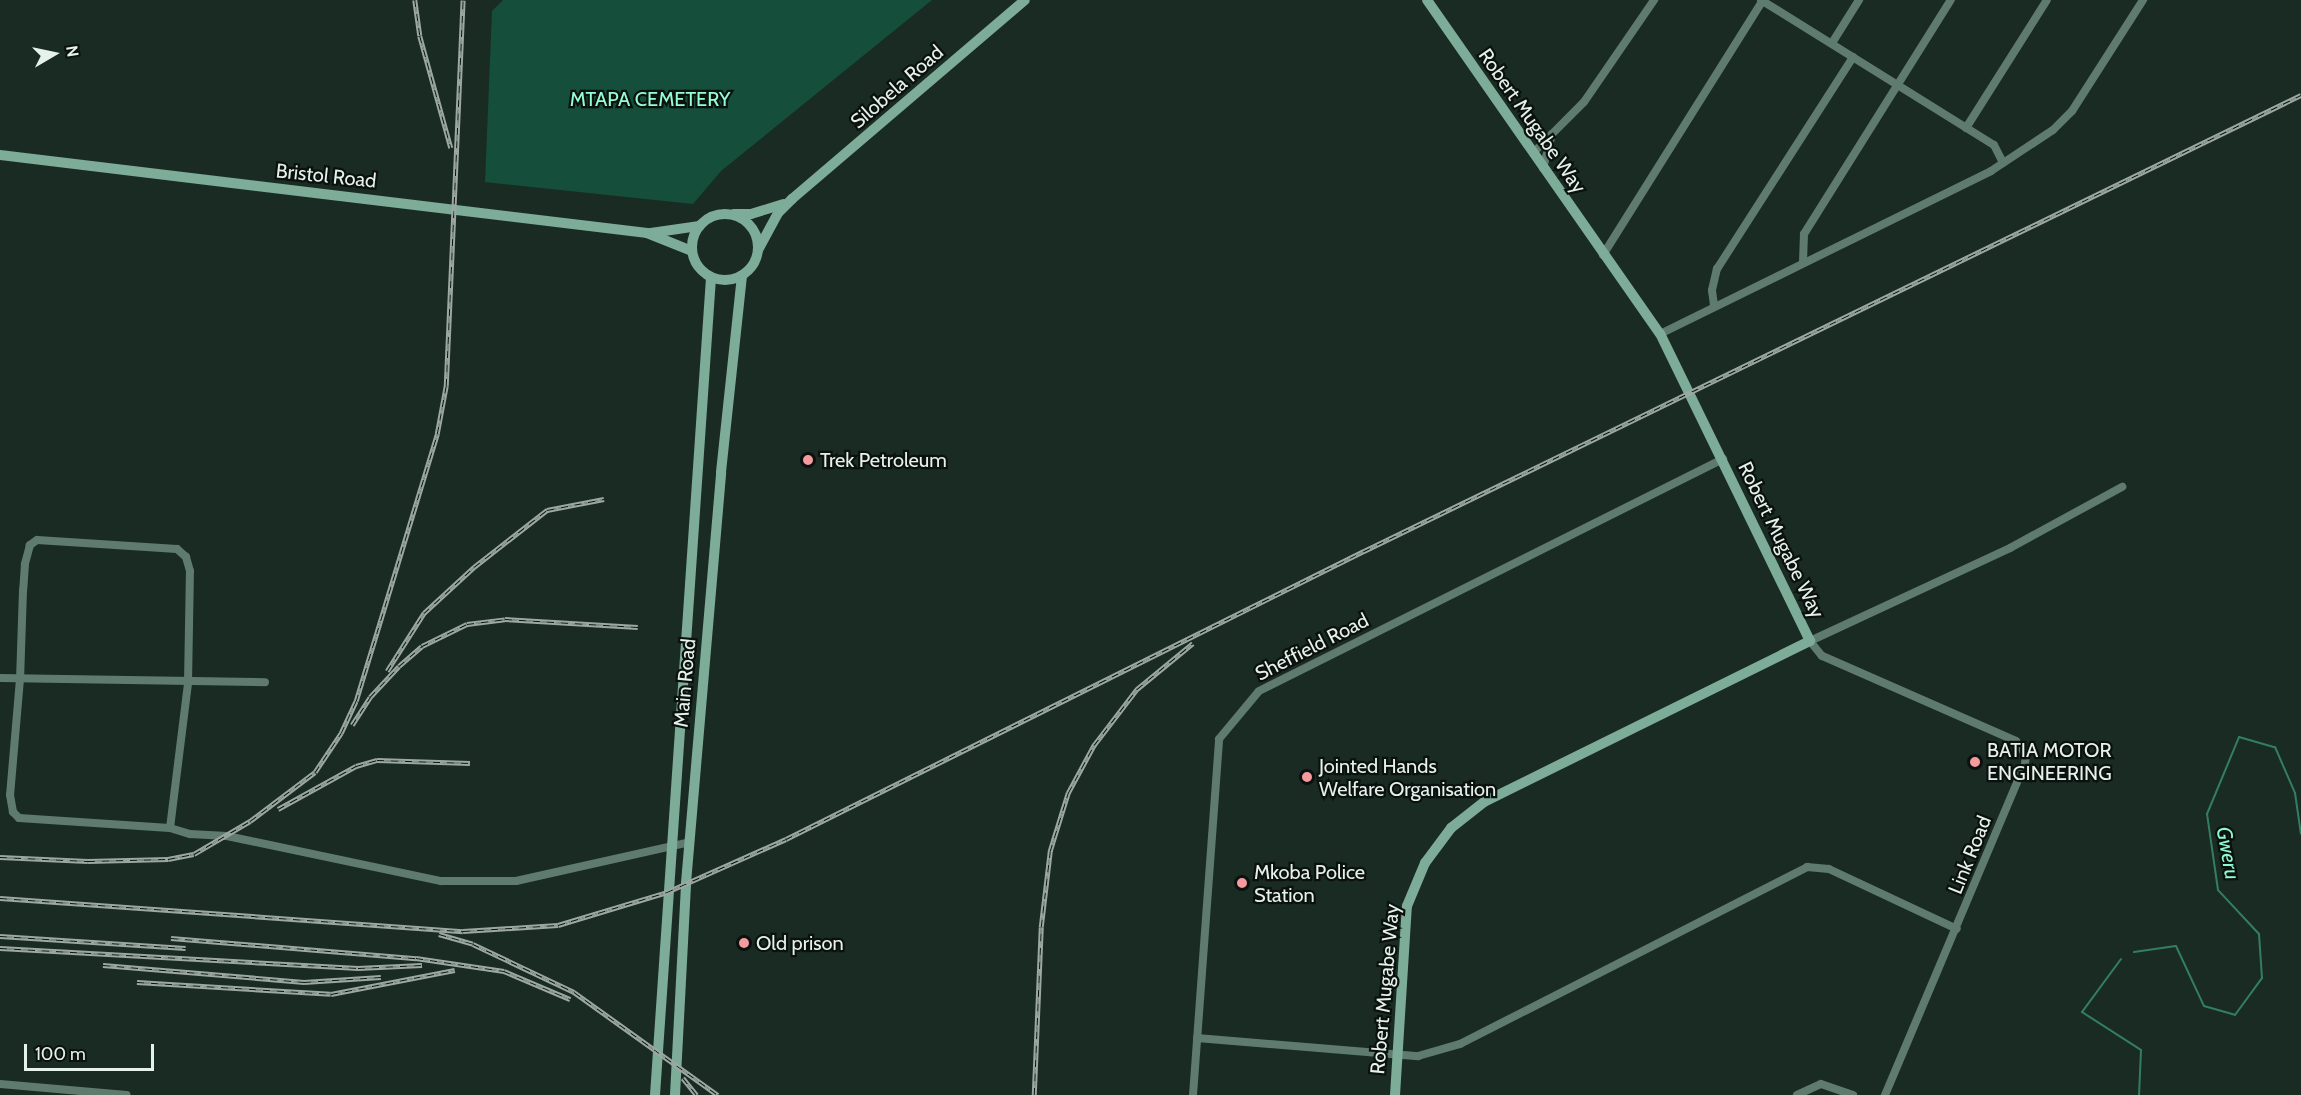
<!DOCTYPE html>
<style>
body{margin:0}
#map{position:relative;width:2301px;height:1095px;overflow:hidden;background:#1a2b24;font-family:Cabin,sans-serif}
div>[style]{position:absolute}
.green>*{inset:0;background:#154e3b}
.stream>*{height:2px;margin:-1px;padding:0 1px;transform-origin:1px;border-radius:1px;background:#337e63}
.street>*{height:8px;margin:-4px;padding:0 4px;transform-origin:4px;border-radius:4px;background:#5f7b6f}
.secondary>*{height:10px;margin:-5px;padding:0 5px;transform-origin:5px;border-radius:5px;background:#7dac98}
.secondary>.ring{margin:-5px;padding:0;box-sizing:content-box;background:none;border:10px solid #7dac98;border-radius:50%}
.rail>*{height:4.5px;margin-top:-2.25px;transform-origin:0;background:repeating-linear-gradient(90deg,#0a110e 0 7px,#9ca8a2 0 14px);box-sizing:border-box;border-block:2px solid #9ca8a2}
.dots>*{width:16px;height:16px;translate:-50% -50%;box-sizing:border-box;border:3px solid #0a110e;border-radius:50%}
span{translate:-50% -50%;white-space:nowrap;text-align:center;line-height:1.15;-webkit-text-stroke:4.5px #0a110e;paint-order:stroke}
.street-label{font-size:20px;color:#e7f1ec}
.park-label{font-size:20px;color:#93fdd4}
.poi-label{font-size:20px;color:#e7f1ec}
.left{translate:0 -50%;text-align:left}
.water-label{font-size:21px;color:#8ff9d0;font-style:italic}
.north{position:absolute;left:24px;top:24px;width:60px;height:60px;-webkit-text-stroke:4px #0a110e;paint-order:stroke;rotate:81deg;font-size:16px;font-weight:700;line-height:24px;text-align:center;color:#e7f1ec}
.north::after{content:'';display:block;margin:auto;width:21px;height:27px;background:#e7f1ec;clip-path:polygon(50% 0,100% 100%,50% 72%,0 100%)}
.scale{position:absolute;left:24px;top:1044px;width:130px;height:27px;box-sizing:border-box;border:3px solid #e7f1ec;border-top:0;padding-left:8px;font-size:18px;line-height:21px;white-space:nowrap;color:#e7f1ec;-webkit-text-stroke:4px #0a110e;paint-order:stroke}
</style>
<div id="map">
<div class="green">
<i style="clip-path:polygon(503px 0,932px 0,721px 171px,693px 204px,485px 182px,492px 11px)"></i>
</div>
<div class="stream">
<i style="left:2134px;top:952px;width:42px;rotate:-8.1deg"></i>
<i style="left:2176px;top:946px;width:66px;rotate:65deg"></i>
<i style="left:2204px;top:1006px;width:32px;rotate:16deg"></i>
<i style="left:2235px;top:1015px;width:46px;rotate:-53.9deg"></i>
<i style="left:2262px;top:978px;width:44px;rotate:-93.9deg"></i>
<i style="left:2259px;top:934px;width:60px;rotate:-133deg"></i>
<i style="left:2218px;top:890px;width:77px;rotate:-98.2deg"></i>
<i style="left:2207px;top:814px;width:83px;rotate:-67.4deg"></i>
<i style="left:2239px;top:737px;width:37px;rotate:16deg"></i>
<i style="left:2275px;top:747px;width:50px;rotate:66.5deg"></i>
<i style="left:2295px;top:793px;width:41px;rotate:81.7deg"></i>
<i style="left:2121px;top:959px;width:66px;rotate:126.3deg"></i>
<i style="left:2082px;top:1012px;width:70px;rotate:32.8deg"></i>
<i style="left:2141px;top:1050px;width:45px;rotate:92.5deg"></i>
</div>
<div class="street">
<i style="left:1761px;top:0;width:274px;rotate:31.9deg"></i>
<i style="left:1994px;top:145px;width:20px;rotate:63deg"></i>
<i style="left:1832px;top:43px;width:51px;rotate:-57.9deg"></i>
<i style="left:1966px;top:128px;width:151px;rotate:-57.7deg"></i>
<i style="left:1533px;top:153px;width:27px;rotate:-45deg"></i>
<i style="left:1543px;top:168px;width:35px;rotate:-75deg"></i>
<i style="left:1552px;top:134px;width:45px;rotate:-45deg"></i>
<i style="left:1584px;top:102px;width:124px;rotate:-55.5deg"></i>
<i style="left:1603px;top:255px;width:301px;rotate:-57.9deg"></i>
<i style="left:1803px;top:262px;width:28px;rotate:-88deg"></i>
<i style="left:1804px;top:234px;width:276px;rotate:-57.9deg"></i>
<i style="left:1714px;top:305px;width:15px;rotate:-98deg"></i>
<i style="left:1712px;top:290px;width:22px;rotate:-77deg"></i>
<i style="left:1717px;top:269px;width:252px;rotate:-57.3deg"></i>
<i style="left:1660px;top:334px;width:369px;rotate:-26.2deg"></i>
<i style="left:1991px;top:171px;width:74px;rotate:-33.5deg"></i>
<i style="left:2053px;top:130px;width:27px;rotate:-45deg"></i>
<i style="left:2072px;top:111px;width:132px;rotate:-57.4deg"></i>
<i style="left:0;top:678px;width:265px;rotate:0.9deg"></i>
<i style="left:170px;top:828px;width:146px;rotate:-82.9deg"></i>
<i style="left:188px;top:683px;width:112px;rotate:-89deg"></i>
<i style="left:190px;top:571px;width:15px;rotate:-106deg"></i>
<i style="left:186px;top:557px;width:12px;rotate:-138deg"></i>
<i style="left:177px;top:549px;width:140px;rotate:-176.3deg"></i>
<i style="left:37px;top:540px;width:9px;rotate:144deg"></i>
<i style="left:30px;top:545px;width:20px;rotate:105deg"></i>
<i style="left:25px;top:564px;width:26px;rotate:94deg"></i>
<i style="left:23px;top:590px;width:89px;rotate:91.9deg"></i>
<i style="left:20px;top:679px;width:116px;rotate:94.9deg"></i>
<i style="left:10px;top:795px;width:17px;rotate:80deg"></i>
<i style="left:13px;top:812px;width:8px;rotate:45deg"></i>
<i style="left:19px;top:818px;width:151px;rotate:3.8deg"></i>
<i style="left:170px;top:828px;width:21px;rotate:17deg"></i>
<i style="left:190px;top:834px;width:37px;rotate:3deg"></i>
<i style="left:227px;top:836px;width:219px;rotate:11.9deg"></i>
<i style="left:441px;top:881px;width:75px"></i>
<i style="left:516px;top:881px;width:178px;rotate:-12.6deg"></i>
<i style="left:1197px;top:1038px;width:222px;rotate:4.7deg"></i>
<i style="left:1418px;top:1056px;width:44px;rotate:-15.9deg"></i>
<i style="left:1460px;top:1044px;width:390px;rotate:-27deg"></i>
<i style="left:1807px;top:867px;width:22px;rotate:5deg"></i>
<i style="left:1829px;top:869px;width:141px;rotate:25.1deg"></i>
<i style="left:0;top:1084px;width:127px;rotate:5deg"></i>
<i style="left:1193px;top:1095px;width:357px;rotate:-85.8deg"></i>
<i style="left:1219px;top:739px;width:62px;rotate:-50.2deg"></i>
<i style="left:1259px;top:691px;width:519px;rotate:-26.57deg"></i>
<i style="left:1797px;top:1095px;width:26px;rotate:-25deg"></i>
<i style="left:1821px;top:1084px;width:34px;rotate:19deg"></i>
<i style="left:1885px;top:1095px;width:359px;rotate:-67.1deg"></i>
<i style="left:2025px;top:764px;width:9px;rotate:-84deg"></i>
<i style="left:2026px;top:755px;width:17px;rotate:-126deg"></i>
<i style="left:2016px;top:741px;width:212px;rotate:-156.3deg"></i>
<i style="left:1822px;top:656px;width:19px;rotate:-129deg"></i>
<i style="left:1810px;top:641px;width:221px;rotate:-24.9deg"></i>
<i style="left:2010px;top:548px;width:128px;rotate:-28.6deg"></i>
</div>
<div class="secondary">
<i style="left:0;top:155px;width:652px;rotate:6.87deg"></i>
<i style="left:647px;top:233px;width:48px;rotate:21.8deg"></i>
<i class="ring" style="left:692px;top:214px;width:56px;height:56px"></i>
<i style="left:734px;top:214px;width:17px"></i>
<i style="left:751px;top:214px;width:34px;rotate:-17deg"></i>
<i style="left:651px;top:233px;width:49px;rotate:-8.3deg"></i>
<i style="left:758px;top:250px;width:42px;rotate:-61.6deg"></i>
<i style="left:778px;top:213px;width:20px;rotate:-45deg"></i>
<i style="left:792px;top:199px;width:306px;rotate:-40.5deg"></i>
<i style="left:655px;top:1095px;width:819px;rotate:-86.08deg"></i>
<i style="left:675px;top:1095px;width:212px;rotate:-87deg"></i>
<i style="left:686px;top:883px;width:412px;rotate:-85.1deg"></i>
<i style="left:721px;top:472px;width:197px;rotate:-83.9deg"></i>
<i style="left:1395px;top:1095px;width:189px;rotate:-86.4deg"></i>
<i style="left:1407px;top:906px;width:47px;rotate:-67.3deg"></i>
<i style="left:1425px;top:863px;width:44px;rotate:-53.4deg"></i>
<i style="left:1451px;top:828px;width:42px;rotate:-38.2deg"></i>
<i style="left:1484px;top:802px;width:364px;rotate:-26.3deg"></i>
<i style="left:1810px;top:641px;width:342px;rotate:-116deg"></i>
<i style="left:1660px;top:334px;width:407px;rotate:-124.9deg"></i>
</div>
<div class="rail">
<i style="left:415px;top:0;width:36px;rotate:82deg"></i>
<i style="left:420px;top:36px;width:116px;rotate:74.5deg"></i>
<i style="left:387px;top:671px;width:69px;rotate:-57.5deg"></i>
<i style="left:424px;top:613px;width:68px;rotate:-42.6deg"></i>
<i style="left:474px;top:567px;width:93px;rotate:-38deg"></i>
<i style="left:547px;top:510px;width:58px;rotate:-10.9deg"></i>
<i style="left:352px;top:725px;width:33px;rotate:-57deg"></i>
<i style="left:370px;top:697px;width:42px;rotate:-46.9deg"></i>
<i style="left:399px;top:666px;width:30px;rotate:-41deg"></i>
<i style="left:422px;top:646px;width:50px;rotate:-26.1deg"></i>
<i style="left:467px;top:624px;width:38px;rotate:-7deg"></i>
<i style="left:505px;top:619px;width:133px;rotate:3.4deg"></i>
<i style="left:278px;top:809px;width:89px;rotate:-28.9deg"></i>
<i style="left:356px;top:766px;width:22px;rotate:-16deg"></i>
<i style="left:377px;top:760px;width:93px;rotate:1.8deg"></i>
<i style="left:0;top:857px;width:88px;rotate:2.6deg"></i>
<i style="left:88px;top:861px;width:80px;rotate:-1.4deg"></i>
<i style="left:168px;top:859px;width:26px;rotate:-11deg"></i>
<i style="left:194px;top:854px;width:65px;rotate:-30.5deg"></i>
<i style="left:250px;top:821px;width:81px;rotate:-37deg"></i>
<i style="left:315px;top:772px;width:47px;rotate:-56.3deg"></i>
<i style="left:341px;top:733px;width:35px;rotate:-65deg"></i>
<i style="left:356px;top:701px;width:279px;rotate:-73.1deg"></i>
<i style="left:437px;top:434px;width:49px;rotate:-79.4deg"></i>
<i style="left:446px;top:386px;width:386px;rotate:-87.5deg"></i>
<i style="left:0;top:898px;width:464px;rotate:4.1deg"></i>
<i style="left:463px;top:931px;width:95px;rotate:-3.6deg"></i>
<i style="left:558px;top:925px;width:114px;rotate:-16.8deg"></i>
<i style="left:667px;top:892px;width:130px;rotate:-24deg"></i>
<i style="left:786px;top:839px;width:646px;rotate:-26.49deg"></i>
<i style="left:1364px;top:551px;width:1042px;rotate:-25.95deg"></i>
<i style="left:439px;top:934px;width:35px;rotate:16deg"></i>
<i style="left:473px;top:944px;width:112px;rotate:25.4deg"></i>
<i style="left:574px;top:992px;width:177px;rotate:35.6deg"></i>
<i style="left:0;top:936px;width:186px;rotate:3.7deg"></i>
<i style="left:171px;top:938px;width:246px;rotate:4.7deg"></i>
<i style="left:416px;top:958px;width:89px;rotate:8.4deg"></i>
<i style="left:504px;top:971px;width:72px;rotate:23deg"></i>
<i style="left:0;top:948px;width:359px;rotate:3.2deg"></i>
<i style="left:358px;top:968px;width:64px;rotate:-2.7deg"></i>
<i style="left:103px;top:965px;width:202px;rotate:4.8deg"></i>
<i style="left:304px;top:982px;width:77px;rotate:-3.7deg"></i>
<i style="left:137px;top:982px;width:194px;rotate:3.5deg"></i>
<i style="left:331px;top:994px;width:126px;rotate:-11deg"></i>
<i style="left:683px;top:1078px;width:22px;rotate:51deg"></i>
<i style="left:1034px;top:1095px;width:168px;rotate:-87.6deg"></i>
<i style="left:1041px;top:927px;width:77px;rotate:-83.2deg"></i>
<i style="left:1050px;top:851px;width:61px;rotate:-72.8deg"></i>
<i style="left:1068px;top:793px;width:55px;rotate:-61.6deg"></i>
<i style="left:1094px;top:745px;width:71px;rotate:-52.5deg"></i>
<i style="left:1137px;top:689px;width:72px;rotate:-39.4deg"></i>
</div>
<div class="dots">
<i style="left:808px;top:460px;background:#f59b9e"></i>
<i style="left:1975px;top:762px;background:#f59b9e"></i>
<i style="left:1307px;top:777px;background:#f59b9e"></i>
<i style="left:1242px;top:883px;background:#f59b9e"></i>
<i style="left:744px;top:943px;background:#f59b9e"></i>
</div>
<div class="street-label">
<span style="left:897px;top:87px;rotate:-41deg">Silobela Road</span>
<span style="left:1532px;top:121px;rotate:55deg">Robert Mugabe Way</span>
<span style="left:326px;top:176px;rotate:6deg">Bristol Road</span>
<span style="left:1781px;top:540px;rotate:64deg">Robert Mugabe Way</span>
<span style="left:1312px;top:647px;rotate:-27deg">Sheffield Road</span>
<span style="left:685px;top:683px;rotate:-85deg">Main Road</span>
<span style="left:1970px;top:855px;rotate:-68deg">Link Road</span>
<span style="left:1385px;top:989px;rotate:-85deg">Robert Mugabe Way</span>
</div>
<div class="park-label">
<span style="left:650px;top:99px">MTAPA CEMETERY</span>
</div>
<div class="poi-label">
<span class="left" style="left:820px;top:460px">Trek Petroleum</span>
<span class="left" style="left:1987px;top:762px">BATIA MOTOR<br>ENGINEERING</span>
<span class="left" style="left:1319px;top:778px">Jointed Hands<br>Welfare Organisation</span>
<span class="left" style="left:1254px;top:884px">Mkoba Police<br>Station</span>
<span class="left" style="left:756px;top:943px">Old prison</span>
</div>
<div class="water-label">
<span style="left:2228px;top:853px;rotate:80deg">Gweru</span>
</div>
<div class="north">N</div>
<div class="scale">100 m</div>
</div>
